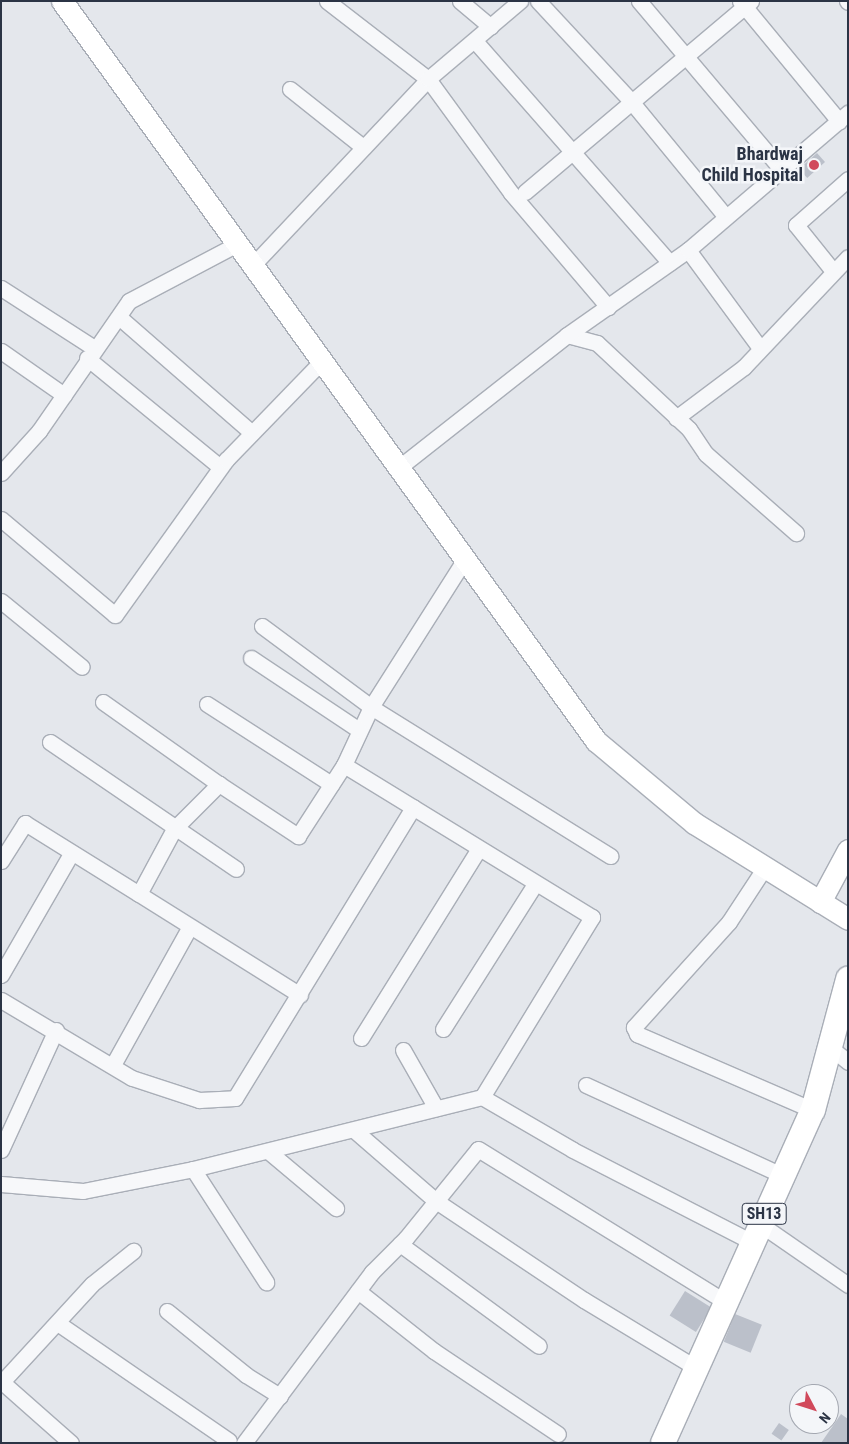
<!DOCTYPE html>
<style>
body{margin:0}
#map{position:relative;width:849px;height:1444px;overflow:hidden;background:#e4e7ec;font-family:"Roboto Condensed",sans-serif}
div>[style]{position:absolute}
.building>*{inset:0;background:#bbc0ca;transform-origin:0 0}
.roads{filter:drop-shadow(1px 0 #a9aeb7) drop-shadow(-1px 0 #a9aeb7) drop-shadow(0 1px #a9aeb7) drop-shadow(0 -1px #a9aeb7)}
.street>*{height:15px;margin:-7.5px;padding:0 7.5px;transform-origin:7.5px;border-radius:7.5px;background:#f7f8fa}
.secondary>*{height:21px;margin:-10.5px;padding:0 10.5px;transform-origin:10.5px;border-radius:10.5px;background:#fff}
.primary>*{height:24px;margin:-12px;padding:0 12px;transform-origin:12px;border-radius:12px;background:#fff}
.dots>*{width:14px;height:14px;translate:-50% -50%;box-sizing:border-box;border:2px solid #f4f6f9;border-radius:50%}
span{translate:-50% -50%;white-space:nowrap;text-align:center;line-height:1.15;-webkit-text-stroke:5px #f4f6f9;paint-order:stroke}
.shield-label span{padding:1px 4px;background:#f4f6f9;border:1px solid;border-radius:4px;-webkit-text-stroke-width:0}
.shield-label{font-size:16px;color:#2b3445;font-weight:700}
.poi-label{font-size:18px;color:#2b3445;font-weight:700}
.right{translate:-100% -50%;text-align:right}
.frame{position:absolute;inset:0;border:2px solid #2b3445;pointer-events:none}
.north{position:absolute;left:789px;top:1384px;width:50px;height:50px;box-sizing:border-box;background:#f4f6f9;border:1px solid #a4a8b1;border-radius:50%;rotate:130deg;font-size:14px;font-weight:700;line-height:20px;text-align:center;color:#2b3445}
.north::after{content:'';display:block;margin:auto;width:18px;height:22px;background:#d1495b;clip-path:polygon(50% 0,100% 100%,50% 72%,0 100%)}
</style>
<div id="map">
<div class="building">
<i style="left:817px;top:153px;width:12px;height:24px;rotate:48deg"></i>
<i style="left:685px;top:1291px;width:31px;height:29px;rotate:32deg"></i>
<i style="left:735px;top:1314px;width:29px;height:30px;rotate:22deg"></i>
<i style="clip-path:polygon(841px 1414px,848px 1419px,848px 1443px,821px 1443px)"></i>
<i style="left:779px;top:1423px;width:12px;height:13px;rotate:35deg"></i>
</div>
<div class="roads">
<div class="street">
<i style="left:327px;top:1px;width:128px;rotate:37.7deg"></i>
<i style="left:428px;top:79px;width:141px;rotate:53.9deg"></i>
<i style="left:511px;top:193px;width:150px;rotate:49.6deg"></i>
<i style="left:460px;top:1px;width:40px;rotate:40deg"></i>
<i style="left:538px;top:1px;width:135px;rotate:47.1deg"></i>
<i style="left:630px;top:100px;width:151px;rotate:50.6deg"></i>
<i style="left:639px;top:1px;width:219px;rotate:49.8deg"></i>
<i style="left:740px;top:1px;width:156px;rotate:50.5deg"></i>
<i style="left:847px;top:1px;width:1px;rotate:45deg"></i>
<i style="left:475px;top:41px;width:295px;rotate:48.7deg"></i>
<i style="left:290px;top:89px;width:93px;rotate:38.5deg"></i>
<i style="left:525px;top:192px;width:296px;rotate:-40.2deg"></i>
<i style="left:688px;top:250px;width:122px;rotate:53.7deg"></i>
<i style="left:253px;top:265px;width:255px;rotate:-46.7deg"></i>
<i style="left:428px;top:79px;width:121px;rotate:-40.3deg"></i>
<i style="left:833px;top:271px;width:59px;rotate:-128.8deg"></i>
<i style="left:796px;top:225px;width:69px;rotate:-41.5deg"></i>
<i style="left:1px;top:288px;width:111px;rotate:32.8deg"></i>
<i style="left:119px;top:317px;width:176px;rotate:41.1deg"></i>
<i style="left:567px;top:335px;width:31px;rotate:15deg"></i>
<i style="left:597px;top:343px;width:126px;rotate:43.1deg"></i>
<i style="left:689px;top:429px;width:30px;rotate:56deg"></i>
<i style="left:706px;top:454px;width:120px;rotate:41.3deg"></i>
<i style="left:1px;top:351px;width:77px;rotate:34.9deg"></i>
<i style="left:87px;top:358px;width:172px;rotate:39.3deg"></i>
<i style="left:676px;top:418px;width:85px;rotate:-36.9deg"></i>
<i style="left:744px;top:367px;width:151px;rotate:-46.6deg"></i>
<i style="left:397px;top:469px;width:216px;rotate:-38.2deg"></i>
<i style="left:567px;top:335px;width:148px;rotate:-35.1deg"></i>
<i style="left:688px;top:250px;width:211px;rotate:-40.6deg"></i>
<i style="left:1px;top:473px;width:57px;rotate:-47.9deg"></i>
<i style="left:39px;top:431px;width:158px;rotate:-55.3deg"></i>
<i style="left:129px;top:301px;width:122px;rotate:-27.8deg"></i>
<i style="left:1px;top:519px;width:149px;rotate:40.1deg"></i>
<i style="left:115px;top:615px;width:191px;rotate:-54.4deg"></i>
<i style="left:226px;top:460px;width:138px;rotate:-45.9deg"></i>
<i style="left:463px;top:562px;width:172px;rotate:122.4deg"></i>
<i style="left:371px;top:707px;width:64px;rotate:115deg"></i>
<i style="left:344px;top:765px;width:291px;rotate:31.5deg"></i>
<i style="left:592px;top:917px;width:211px;rotate:121.4deg"></i>
<i style="left:1px;top:601px;width:104px;rotate:39.2deg"></i>
<i style="left:262px;top:626px;width:136px;rotate:36.6deg"></i>
<i style="left:371px;top:707px;width:282px;rotate:31.9deg"></i>
<i style="left:251px;top:658px;width:130px;rotate:33.7deg"></i>
<i style="left:103px;top:702px;width:142px;rotate:35.3deg"></i>
<i style="left:207px;top:704px;width:148px;rotate:32.8deg"></i>
<i style="left:50px;top:742px;width:225px;rotate:34.3deg"></i>
<i style="left:1px;top:861px;width:45px;rotate:-57.7deg"></i>
<i style="left:25px;top:823px;width:134px;rotate:31.9deg"></i>
<i style="left:139px;top:894px;width:74px;rotate:-61.7deg"></i>
<i style="left:174px;top:829px;width:64px;rotate:-45deg"></i>
<i style="left:219px;top:784px;width:95px;rotate:33.4deg"></i>
<i style="left:298px;top:836px;width:85px;rotate:-57.1deg"></i>
<i style="left:765px;top:867px;width:66px;rotate:123.2deg"></i>
<i style="left:729px;top:922px;width:142px;rotate:132.1deg"></i>
<i style="left:634px;top:1027px;width:8px;rotate:67deg"></i>
<i style="left:637px;top:1034px;width:192px;rotate:23.4deg"></i>
<i style="left:139px;top:894px;width:190px;rotate:32.1deg"></i>
<i style="left:1px;top:975px;width:140px;rotate:-60deg"></i>
<i style="left:1px;top:1000px;width:152px;rotate:30.8deg"></i>
<i style="left:132px;top:1078px;width:71px;rotate:18.2deg"></i>
<i style="left:199px;top:1100px;width:36px;rotate:-3deg"></i>
<i style="left:235px;top:1098px;width:341px;rotate:-58.5deg"></i>
<i style="left:443px;top:1029px;width:172px;rotate:-57.6deg"></i>
<i style="left:361px;top:1038px;width:221px;rotate:-58.1deg"></i>
<i style="left:831px;top:1048px;width:22px;rotate:39deg"></i>
<i style="left:403px;top:1050px;width:67px;rotate:60.4deg"></i>
<i style="left:114px;top:1063px;width:154px;rotate:-60.9deg"></i>
<i style="left:586px;top:1085px;width:216px;rotate:24.7deg"></i>
<i style="left:354px;top:1130px;width:108px;rotate:40.9deg"></i>
<i style="left:436px;top:1201px;width:178px;rotate:33.8deg"></i>
<i style="left:584px;top:1300px;width:122px;rotate:31.2deg"></i>
<i style="left:688px;top:1363px;width:9px"></i>
<i style="left:1px;top:1150px;width:132px;rotate:-65.4deg"></i>
<i style="left:268px;top:1151px;width:89px;rotate:40deg"></i>
<i style="left:193px;top:1169px;width:135px;rotate:57.1deg"></i>
<i style="left:1px;top:1184px;width:82px;rotate:4.9deg"></i>
<i style="left:83px;top:1191px;width:112px;rotate:-11.3deg"></i>
<i style="left:193px;top:1169px;width:298px;rotate:-14deg"></i>
<i style="left:482px;top:1097px;width:105px;rotate:30.2deg"></i>
<i style="left:573px;top:1150px;width:199px;rotate:27.2deg"></i>
<i style="left:760px;top:1224px;width:107px;rotate:34.7deg"></i>
<i style="left:400px;top:1244px;width:172px;rotate:36.3deg"></i>
<i style="left:358px;top:1291px;width:97px;rotate:38.3deg"></i>
<i style="left:434px;top:1351px;width:149px;rotate:33.8deg"></i>
<i style="left:167px;top:1311px;width:102px;rotate:39deg"></i>
<i style="left:246px;top:1375px;width:40px;rotate:32deg"></i>
<i style="left:59px;top:1324px;width:206px;rotate:34.5deg"></i>
<i style="left:2px;top:1382px;width:92px;rotate:41.5deg"></i>
<i style="left:1px;top:1383px;width:134px;rotate:-47.4deg"></i>
<i style="left:92px;top:1284px;width:53px;rotate:-38.8deg"></i>
<i style="left:244px;top:1443px;width:214px;rotate:-53.2deg"></i>
<i style="left:372px;top:1272px;width:48px;rotate:-45deg"></i>
<i style="left:406px;top:1238px;width:114px;rotate:-51deg"></i>
<i style="left:478px;top:1149px;width:289px;rotate:31.7deg"></i>
</div>
<div class="secondary">
<i style="left:62px;top:1px;width:913px;rotate:54.18deg"></i>
<i style="left:596px;top:741px;width:128px;rotate:39.9deg"></i>
<i style="left:694px;top:823px;width:181px;rotate:31.9deg"></i>
<i style="left:820px;top:902px;width:59px;rotate:-61.7deg"></i>
</div>
<div class="primary">
<i style="left:663px;top:1443px;width:365px;rotate:-65.8deg"></i>
<i style="left:813px;top:1110px;width:136px;rotate:-75deg"></i>
</div>
</div>
<div class="dots">
<i style="left:814px;top:165px;background:#d1495b"></i>
</div>
<div class="shield-label">
<span style="left:764px;top:1214px">SH13</span>
</div>
<div class="poi-label">
<span class="right" style="left:803px;top:165px">Bhardwaj<br>Child Hospital</span>
</div>
<div class="frame"></div>
<div class="north">N</div>
</div>
